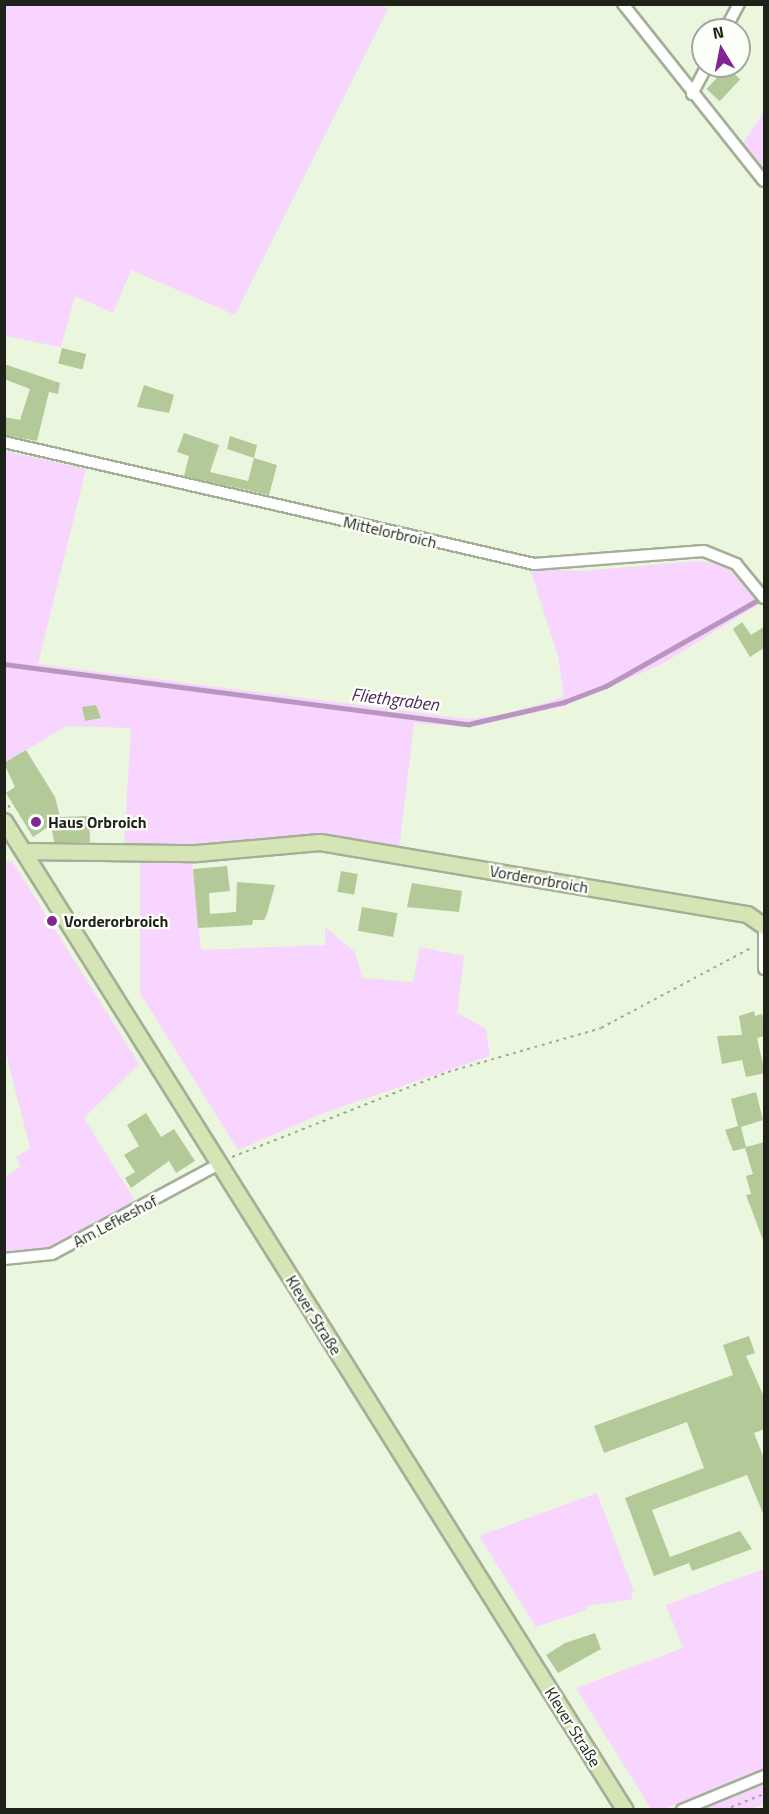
<!DOCTYPE html>
<meta charset="utf-8">
<style>
body{margin:0}
#map{position:relative;width:769px;height:1814px;overflow:hidden;background:#eaf6dd;font-family:"Titillium Web",sans-serif}
div>[style]{position:absolute}
.green>*{inset:0;background:#f7d5fe}
.stream>*{height:4.5px;margin:-2.25px;padding:0 2.25px;transform-origin:2.25px;border-radius:2.25px;background:#b996c0}
.building>*{inset:0;background:#b3c998;transform-origin:0 0}
.path>*{height:2px;margin-top:-1px;transform-origin:0;background:repeating-linear-gradient(90deg,#a1aa97 0 3px,transparent 0 7.5px)}
.roads{filter:drop-shadow(2px 0 #a4af97) drop-shadow(-2px 0 #a4af97) drop-shadow(0 2px #a4af97) drop-shadow(0 -2px #a4af97)}
.street>*{height:10px;margin:-5px;padding:0 5px;transform-origin:5px;border-radius:5px;background:#fff}
.secondary>*{height:15px;margin:-7.5px;padding:0 7.5px;transform-origin:7.5px;border-radius:7.5px;background:#d6e5b5}
.dots>*{width:16px;height:16px;translate:-50% -50%;box-sizing:border-box;border:3px solid #fcfffa;border-radius:50%}
span{translate:-50% -50%;white-space:nowrap;text-align:center;line-height:1.15;-webkit-text-stroke:4.5px #fcfffa;paint-order:stroke}
.street-label{font-size:16px;color:#1e2219}
.poi-label{font-size:16px;color:#1e2219;font-weight:700}
.left{translate:0 -50%;text-align:left}
.water-label{font-size:18px;color:#54285d;font-style:italic}
.frame{position:absolute;inset:0;border:6px solid #1e2219;pointer-events:none}
.north{position:absolute;left:691px;top:18px;width:60px;height:60px;box-sizing:border-box;background:#fcfffa;border:2px solid #a3a7a0;border-radius:50%;rotate:350deg;font-size:16px;font-weight:700;line-height:24px;text-align:center;color:#1e2219}
.north::after{content:'';display:block;margin:auto;width:21px;height:27px;background:#802591;clip-path:polygon(50% 0,100% 100%,50% 72%,0 100%)}
</style>
<div id="map">
<div class="green">
<i style="clip-path:polygon(380px 5px,388px 9px,235px 315px,131px 270px,113px 313px,75px 296px,61px 347px,5px 336px,5px 5px)"></i>
<i style="clip-path:polygon(764px 112px,764px 171px,743px 143px)"></i>
<i style="clip-path:polygon(5px 451px,86px 469px,38px 664px,468px 719px,502px 715px,564px 697px,558px 656px,530px 569px,582px 571px,697px 561px,713px 563px,726px 567px,761px 603px,662px 664px,565px 706px,470px 727px,414px 723px,399px 850px,124px 845px,131px 728px,66px 726px,5px 763px)"></i>
<i style="clip-path:polygon(140px 859px,192px 861px,201px 950px,325px 945px,325px 927px,355px 952px,362px 978px,413px 982px,420px 947px,464px 956px,457px 1013px,486px 1029px,490px 1056px,326px 1112px,238px 1150px,140px 993px)"></i>
<i style="clip-path:polygon(12px 861px,139px 1064px,84px 1118px,137px 1204px,53px 1249px,5px 1254px,4px 1178px,21px 1166px,16px 1157px,30px 1148px,4px 1046px,4px 862px)"></i>
<i style="clip-path:polygon(597px 1493px,634px 1591px,631px 1593px,633px 1599px,586px 1606px,587px 1610px,536px 1627px,479px 1536px)"></i>
<i style="clip-path:polygon(764px 1569px,764px 1769px,664px 1809px,651px 1809px,576px 1688px,683px 1648px,666px 1605px)"></i>
<i style="clip-path:polygon(764px 1782px,764px 1804px,750px 1809px,697px 1810px)"></i>
</div>
<div class="stream">
<i style="left:4px;top:664px;width:469px;rotate:7.4deg"></i>
<i style="left:469px;top:724px;width:98px;rotate:-13deg"></i>
<i style="left:564px;top:702px;width:45px;rotate:-20.9deg"></i>
<i style="left:606px;top:686px;width:175px;rotate:-29.5deg"></i>
</div>
<div class="building">
<i style="left:727px;top:67px;width:18px;height:30px;rotate:43deg"></i>
<i style="left:62px;top:348px;width:25px;height:16px;rotate:14deg"></i>
<i style="clip-path:polygon(4px 364px,60px 383px,58px 394px,49px 392px,37px 441px,4px 435px,4px 417px,20px 420px,30px 389px,4px 379px)"></i>
<i style="clip-path:polygon(144px 385px,174px 395px,169px 413px,137px 407px)"></i>
<i style="clip-path:polygon(184px 433px,219px 445px,210px 472px,248px 481px,254px 458px,227px 449px,230px 436px,257px 445px,254px 458px,277px 465px,269px 495px,184px 476px,189px 456px,177px 452px)"></i>
<i style="clip-path:polygon(742px 622px,751px 635px,765px 626px,765px 647px,750px 657px,733px 629px)"></i>
<i style="clip-path:polygon(96px 705px,101px 718px,85px 721px,82px 707px)"></i>
<i style="clip-path:polygon(26px 750px,55px 797px,60px 817px,89px 816px,90px 842px,54px 842px,51px 825px,33px 837px,6px 793px,15px 787px,4px 763px)"></i>
<i style="clip-path:polygon(227px 866px,230px 891px,209px 893px,210px 914px,236px 912px,237px 882px,275px 885px,267px 914px,264px 920px,253px 920px,252px 925px,198px 928px,193px 869px)"></i>
<i style="left:341px;top:871px;width:17px;height:21px;rotate:10deg"></i>
<i style="clip-path:polygon(412px 883px,462px 891px,459px 912px,407px 907px)"></i>
<i style="left:362px;top:907px;width:36px;height:24px;rotate:10deg"></i>
<i style="clip-path:polygon(754px 1011px,755px 1016px,762px 1014px,765px 1024px,765px 1036px,757px 1038px,765px 1073px,746px 1077px,742px 1060px,722px 1064px,717px 1036px,742px 1035px,739px 1016px)"></i>
<i style="clip-path:polygon(756px 1092px,763px 1120px,741px 1127px,746px 1147px,765px 1142px,763px 1240px,746px 1195px,751px 1194px,746px 1176px,753px 1174px,745px 1148px,733px 1151px,725px 1130px,738px 1126px,731px 1099px)"></i>
<i style="clip-path:polygon(146px 1113px,161px 1137px,174px 1129px,195px 1161px,176px 1173px,169px 1161px,131px 1188px,125px 1178px,135px 1172px,124px 1155px,139px 1146px,127px 1125px)"></i>
<i style="clip-path:polygon(749px 1336px,755px 1353px,746px 1356px,765px 1399px,765px 1429px,754px 1433px,765px 1461px,765px 1518px,747px 1475px,652px 1510px,670px 1557px,740px 1531px,752px 1549px,692px 1571px,689px 1563px,654px 1576px,625px 1498px,704px 1468px,687px 1422px,604px 1453px,594px 1426px,733px 1375px,723px 1345px)"></i>
<i style="clip-path:polygon(595px 1633px,601px 1649px,558px 1673px,546px 1655px,565px 1643px)"></i>
</div>
<div class="path">
<i style="left:4px;top:799px;width:11px;rotate:56deg"></i>
<i style="left:232px;top:1157px;width:232px;rotate:-21.5deg"></i>
<i style="left:448px;top:1072px;width:159px;rotate:-16deg"></i>
<i style="left:601px;top:1028px;width:170px;rotate:-28.1deg"></i>
<i style="left:724px;top:1810px;width:43px;rotate:-21.8deg"></i>
</div>
<div class="roads">
<div class="street">
<i style="left:623px;top:4px;width:226px;rotate:51.5deg"></i>
<i style="left:725px;top:30px;width:30px;rotate:-62deg"></i>
<i style="left:692px;top:94px;width:32px;rotate:-62deg"></i>
<i style="left:4px;top:442px;width:544px;rotate:12.96deg"></i>
<i style="left:534px;top:564px;width:170px;rotate:-4.4deg"></i>
<i style="left:704px;top:551px;width:35px;rotate:22deg"></i>
<i style="left:736px;top:564px;width:44px;rotate:50.5deg"></i>
<i style="left:764px;top:926px;width:43px;rotate:90deg"></i>
<i style="left:4px;top:1259px;width:48px;rotate:-5.9deg"></i>
<i style="left:52px;top:1254px;width:190px;rotate:-28.3deg"></i>
<i style="left:682px;top:1810px;width:89px;rotate:-22.5deg"></i>
</div>
<div class="secondary">
<i style="left:4px;top:821px;width:1168px;rotate:57.88deg"></i>
<i style="left:23px;top:851px;width:174px;rotate:0.7deg"></i>
<i style="left:197px;top:853px;width:123px;rotate:-5.1deg"></i>
<i style="left:320px;top:842px;width:433px;rotate:9.6deg"></i>
<i style="left:747px;top:914px;width:21px;rotate:35deg"></i>
</div>
</div>
<div class="dots">
<i style="left:36px;top:822px;background:#802591"></i>
<i style="left:52px;top:921px;background:#802591"></i>
</div>
<div class="street-label">
<span style="left:390px;top:532px;rotate:13deg">Mittelorbroich</span>
<span style="left:539px;top:879px;rotate:10deg">Vorderorbroich</span>
<span style="left:115px;top:1221px;rotate:-28deg">Am Lefkeshof</span>
<span style="left:314px;top:1315px;rotate:58deg">Klever Straße</span>
<span style="left:573px;top:1727px;rotate:58deg">Klever Straße</span>
</div>
<div class="poi-label">
<span class="left" style="left:48px;top:822px">Haus Orbroich</span>
<span class="left" style="left:64px;top:921px">Vorderorbroich</span>
</div>
<div class="water-label">
<span style="left:395px;top:700px;rotate:7deg">Fliethgraben</span>
</div>
<div class="frame"></div>
<div class="north">N</div>
</div>
